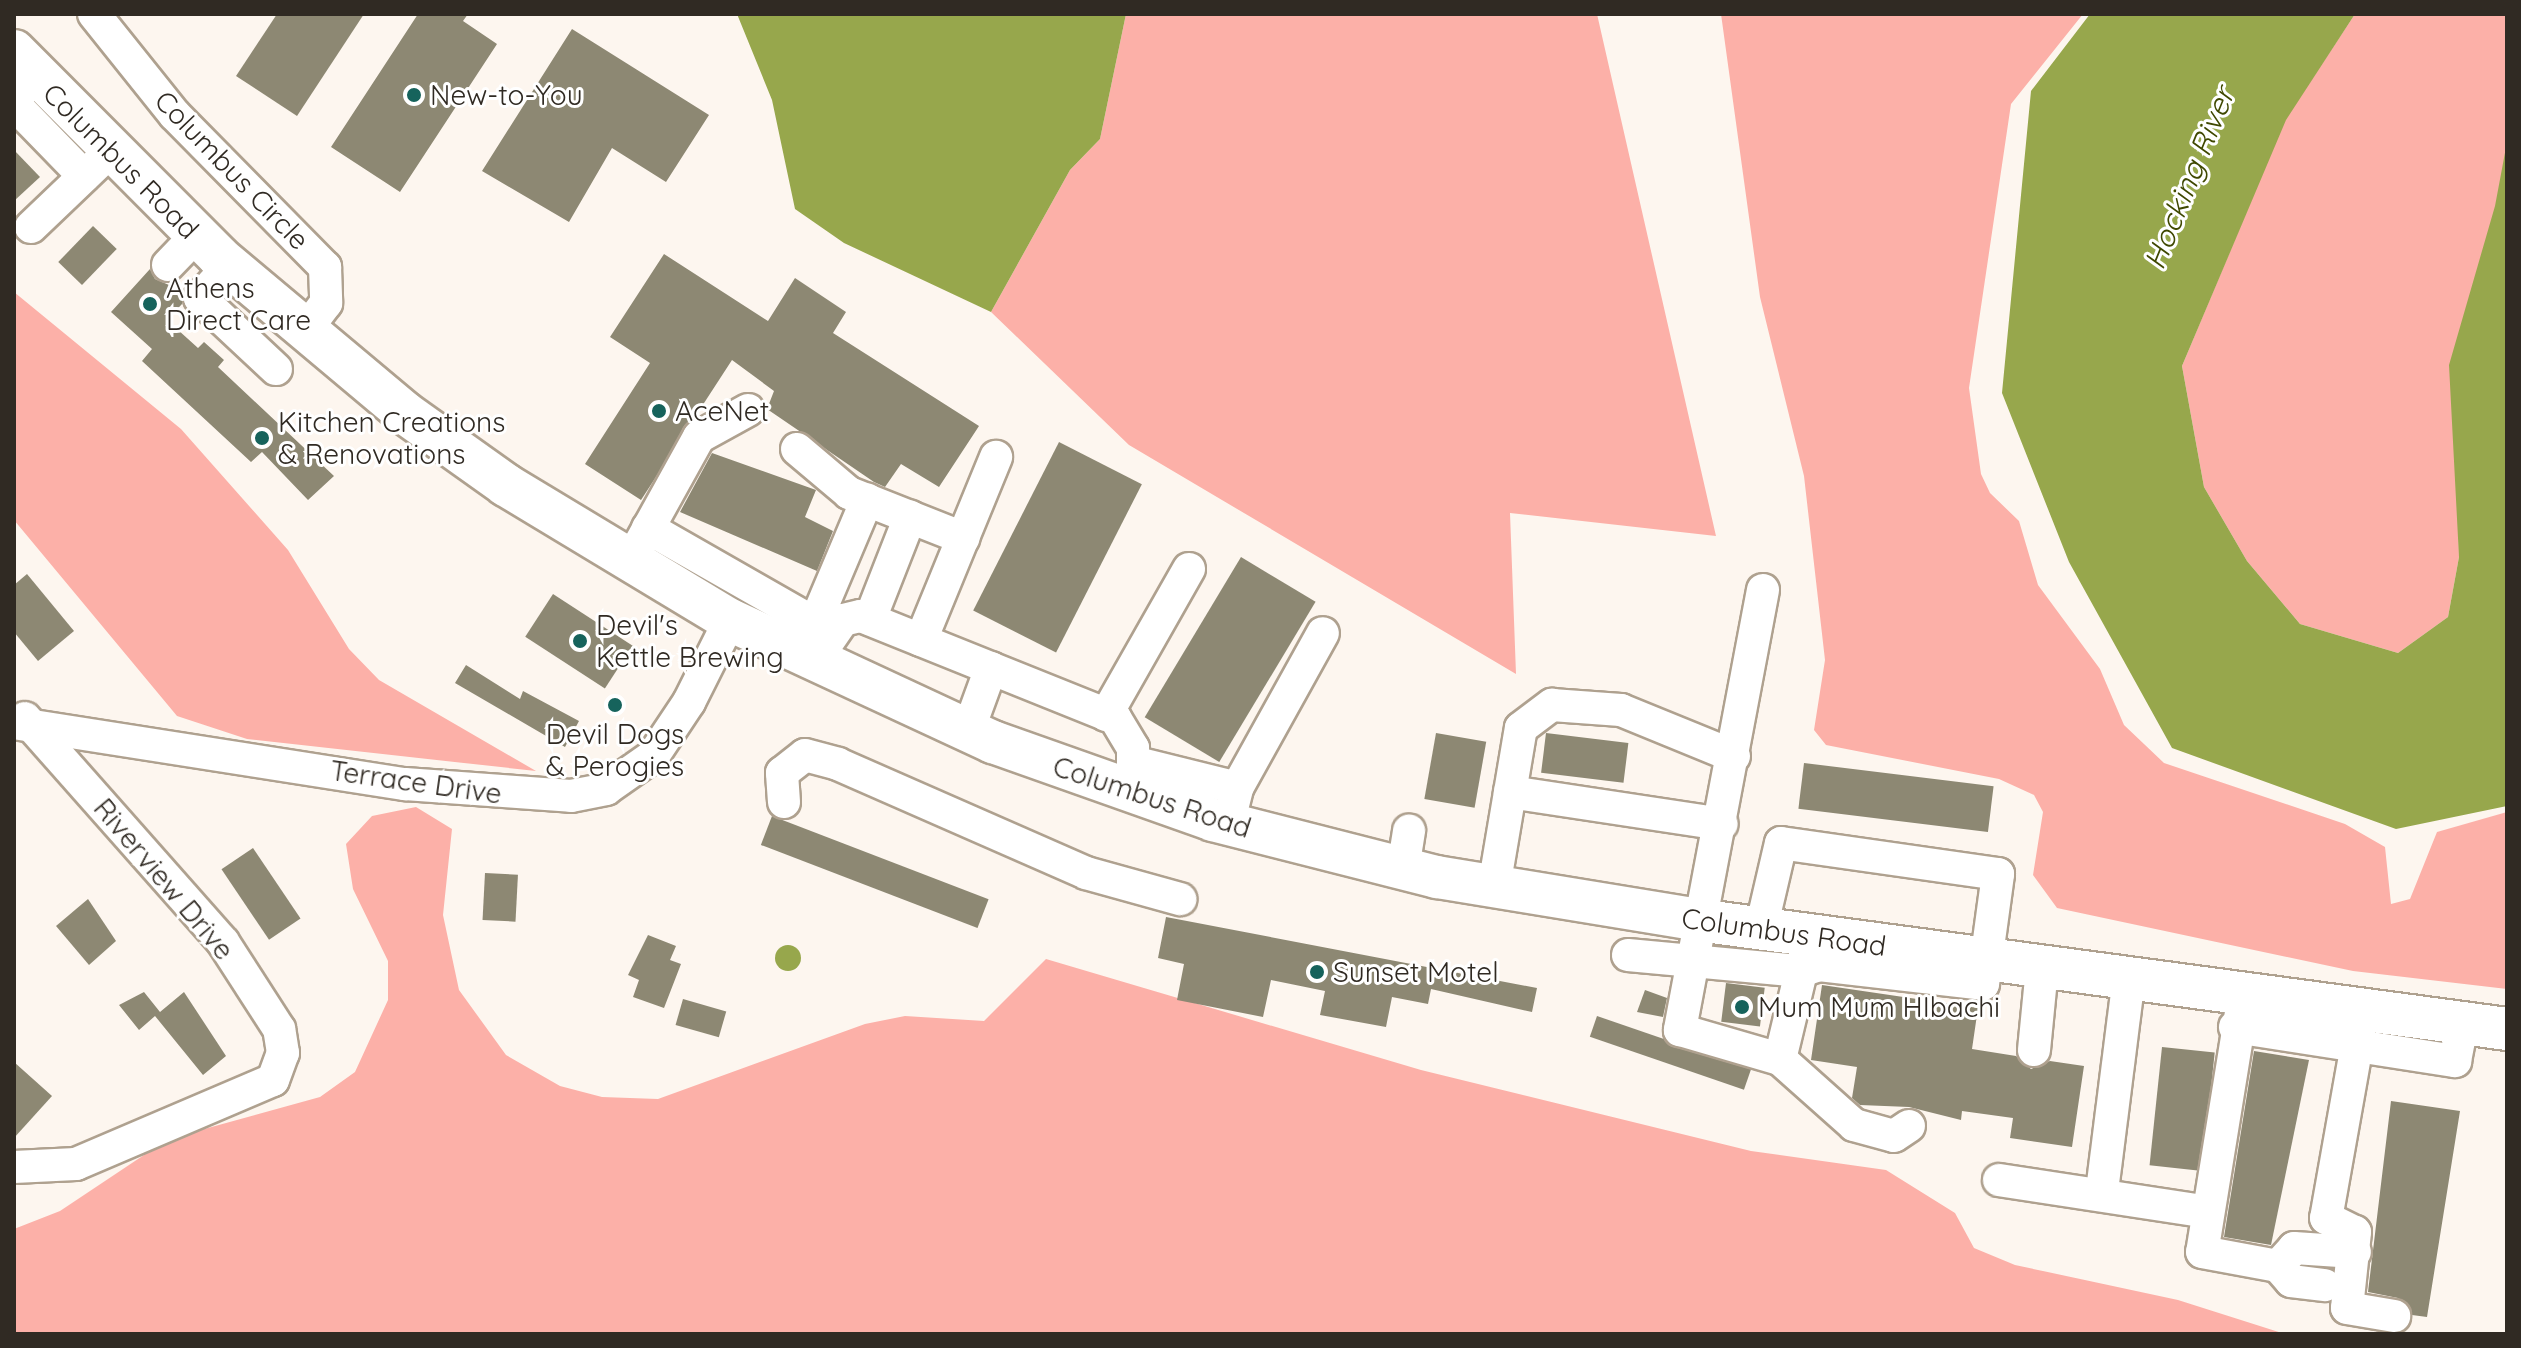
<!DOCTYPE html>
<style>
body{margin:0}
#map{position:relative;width:2521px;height:1348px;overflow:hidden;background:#fdf6ef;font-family:Quicksand,sans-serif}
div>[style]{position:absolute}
.green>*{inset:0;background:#fcb0a8}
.water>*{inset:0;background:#97a74c}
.round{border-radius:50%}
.building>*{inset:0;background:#8d8873;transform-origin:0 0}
.roads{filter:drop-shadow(2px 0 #afa18f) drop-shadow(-2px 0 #afa18f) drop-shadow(0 2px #afa18f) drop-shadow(0 -2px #afa18f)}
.minor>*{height:32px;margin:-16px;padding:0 16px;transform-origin:16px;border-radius:16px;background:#fff}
.major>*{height:42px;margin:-21px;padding:0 21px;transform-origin:21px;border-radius:21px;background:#fff}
.dots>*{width:22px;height:22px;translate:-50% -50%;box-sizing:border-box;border:4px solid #fff;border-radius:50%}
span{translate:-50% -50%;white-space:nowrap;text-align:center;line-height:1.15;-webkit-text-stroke:6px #fff;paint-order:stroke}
.poi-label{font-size:28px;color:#302a23}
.left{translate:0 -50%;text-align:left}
.street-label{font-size:28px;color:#302a23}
.water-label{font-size:30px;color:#3f4800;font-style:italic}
.frame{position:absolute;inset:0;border:16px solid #302a23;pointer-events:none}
</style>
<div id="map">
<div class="green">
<i style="clip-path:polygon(1126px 14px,1597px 14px,1716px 536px,1510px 513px,1516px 674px,1129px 445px,991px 312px,1070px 170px,1100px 139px)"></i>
<i style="clip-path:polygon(1721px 14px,2083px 14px,2011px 104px,1969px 388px,1981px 474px,1990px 493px,2019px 521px,2038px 585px,2100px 669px,2124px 725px,2164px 763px,2345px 824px,2385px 847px,2391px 904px,2410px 899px,2437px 832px,2507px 812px,2507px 989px,2353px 971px,2057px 908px,2033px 875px,2043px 812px,2034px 795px,1999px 779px,1826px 745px,1814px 730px,1825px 660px,1804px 476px,1760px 297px)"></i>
<i style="clip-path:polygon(2355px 14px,2507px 14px,2507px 142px,2458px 493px,2459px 557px,2448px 617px,2398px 653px,2300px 624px,2247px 561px,2204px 487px,2182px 366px,2285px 120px)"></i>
<i style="clip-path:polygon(14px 292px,181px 429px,288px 550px,349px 649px,379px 680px,536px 771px,247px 739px,177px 716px,14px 520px)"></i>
<i style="clip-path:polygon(416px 807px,452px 829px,443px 915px,459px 990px,506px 1055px,560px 1086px,602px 1097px,658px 1099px,865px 1024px,905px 1016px,984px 1021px,1046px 959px,1421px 1070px,1751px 1151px,1886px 1170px,1955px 1213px,1974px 1248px,2015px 1265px,2178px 1300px,2285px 1334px,14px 1334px,14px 1229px,60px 1211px,168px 1139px,320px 1097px,355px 1072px,388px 1000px,388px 961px,353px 889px,346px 844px,372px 816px)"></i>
</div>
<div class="water">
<i style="clip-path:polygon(737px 14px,1126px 14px,1100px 139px,1070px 170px,991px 312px,844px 243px,795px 209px,772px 100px)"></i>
<i style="clip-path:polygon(2090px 14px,2355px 14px,2286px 120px,2182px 366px,2204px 487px,2247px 561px,2300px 624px,2398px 653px,2448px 617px,2459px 557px,2449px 365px,2495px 206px,2507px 142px,2507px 806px,2396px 829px,2172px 748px,2069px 562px,2002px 393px,2031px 91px)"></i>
<i class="round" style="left:775px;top:945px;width:26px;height:26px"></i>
</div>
<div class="building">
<i style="clip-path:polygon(277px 14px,364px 14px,297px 116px,236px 76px)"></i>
<i style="clip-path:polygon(418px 14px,468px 14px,463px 21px,497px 44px,400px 192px,331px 147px)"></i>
<i style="clip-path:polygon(572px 29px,709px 115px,666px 182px,612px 148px,569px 222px,482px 171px)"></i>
<i style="clip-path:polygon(14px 150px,40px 177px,14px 201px)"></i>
<i style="left:93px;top:226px;width:33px;height:50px;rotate:44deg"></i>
<i style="clip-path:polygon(664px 254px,768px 321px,795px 278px,846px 312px,833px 333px,979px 426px,939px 487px,901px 464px,885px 487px,874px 482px,767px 409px,774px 391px,732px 360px,641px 500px,585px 464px,650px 363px,610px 337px)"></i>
<i style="clip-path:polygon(150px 269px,155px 279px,183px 291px,182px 304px,167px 320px,198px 348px,204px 342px,224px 360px,218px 367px,334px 476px,308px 500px,262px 452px,251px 462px,142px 361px,152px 349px,111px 312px)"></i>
<i style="left:1059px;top:442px;width:93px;height:189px;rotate:27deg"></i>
<i style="clip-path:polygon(712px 453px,816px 490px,805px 517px,833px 531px,817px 571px,680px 512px)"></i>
<i style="left:1241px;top:557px;width:87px;height:187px;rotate:31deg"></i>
<i style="clip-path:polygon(27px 574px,74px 631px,38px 661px,14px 632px,14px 585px)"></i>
<i style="left:553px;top:594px;width:95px;height:51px;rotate:33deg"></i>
<i style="clip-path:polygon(466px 665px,520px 699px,523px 691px,579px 721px,565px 747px,455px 683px)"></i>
<i style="left:1436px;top:733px;width:51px;height:67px;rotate:10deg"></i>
<i style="left:1546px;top:733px;width:83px;height:40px;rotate:7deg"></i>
<i style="left:1804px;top:763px;width:191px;height:46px;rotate:7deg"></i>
<i style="left:772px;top:816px;width:232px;height:31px;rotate:21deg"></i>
<i style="left:253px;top:848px;width:85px;height:38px;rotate:56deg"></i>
<i style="left:485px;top:873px;width:33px;height:47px;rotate:3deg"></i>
<i style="clip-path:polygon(88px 899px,116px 941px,89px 965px,56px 926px)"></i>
<i style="clip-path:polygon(1166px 917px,1537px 988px,1532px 1012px,1431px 989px,1428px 1004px,1392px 997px,1386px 1027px,1320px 1015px,1325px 991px,1271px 980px,1263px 1017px,1177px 1000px,1184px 964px,1158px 958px)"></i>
<i style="clip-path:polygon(648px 935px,676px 946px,670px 960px,681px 964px,664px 1008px,633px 997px,639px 980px,628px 975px)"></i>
<i style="left:1726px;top:983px;width:39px;height:39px;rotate:7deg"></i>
<i style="clip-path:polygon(1822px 985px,1978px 1008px,1972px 1049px,2016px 1056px,2031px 1069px,2050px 1061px,2084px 1066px,2072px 1147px,2010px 1138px,2013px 1118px,1962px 1111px,1961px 1120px,1909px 1107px,1860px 1105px,1852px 1098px,1857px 1067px,1811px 1060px)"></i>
<i style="clip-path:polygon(1645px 990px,1667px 998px,1663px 1017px,1637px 1012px)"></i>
<i style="clip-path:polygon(144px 992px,160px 1012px,184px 992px,226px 1056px,203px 1075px,155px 1016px,139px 1030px,119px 1005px)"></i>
<i style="left:683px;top:999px;width:45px;height:27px;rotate:16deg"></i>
<i style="left:1597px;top:1016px;width:163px;height:22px;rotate:19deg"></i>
<i style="left:2162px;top:1047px;width:53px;height:119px;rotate:6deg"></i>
<i style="clip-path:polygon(2254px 1051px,2309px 1060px,2271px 1245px,2224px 1237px)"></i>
<i style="clip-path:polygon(14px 1062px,52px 1096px,14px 1138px)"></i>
<i style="clip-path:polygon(2391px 1101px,2460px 1111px,2427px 1317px,2412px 1315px,2398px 1298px,2368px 1292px)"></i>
</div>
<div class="roads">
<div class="minor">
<i style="left:94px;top:14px;width:129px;rotate:51.3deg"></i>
<i style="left:175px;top:115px;width:214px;rotate:45.4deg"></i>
<i style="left:325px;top:267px;width:36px;rotate:88deg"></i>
<i style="left:326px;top:303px;width:36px;rotate:127deg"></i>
<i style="left:31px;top:70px;width:38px;rotate:115deg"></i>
<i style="left:15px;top:105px;width:99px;rotate:45.8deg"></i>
<i style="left:31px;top:227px;width:93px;rotate:-43.7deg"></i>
<i style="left:168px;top:265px;width:40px;rotate:-46deg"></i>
<i style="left:229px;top:266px;width:43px;rotate:132.2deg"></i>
<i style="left:200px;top:298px;width:104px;rotate:43.1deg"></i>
<i style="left:797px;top:449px;width:68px;rotate:40.2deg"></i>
<i style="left:849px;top:493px;width:123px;rotate:21.5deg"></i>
<i style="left:648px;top:528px;width:212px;rotate:29.7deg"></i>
<i style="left:638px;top:547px;width:126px;rotate:-61deg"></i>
<i style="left:699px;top:437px;width:56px;rotate:-28.9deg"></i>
<i style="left:1763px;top:590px;width:448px;rotate:100.7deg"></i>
<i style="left:1680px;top:1030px;width:104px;rotate:16.2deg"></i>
<i style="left:870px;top:619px;width:110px;rotate:-68.6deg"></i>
<i style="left:815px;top:623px;width:134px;rotate:-67.1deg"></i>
<i style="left:921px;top:640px;width:198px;rotate:-67.7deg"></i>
<i style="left:814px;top:662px;width:51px;rotate:-55.4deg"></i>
<i style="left:843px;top:620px;width:18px;rotate:-13deg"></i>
<i style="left:861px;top:616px;width:274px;rotate:21.9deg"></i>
<i style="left:1115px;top:718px;width:35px;rotate:59deg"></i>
<i style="left:1133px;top:748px;width:46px;rotate:90deg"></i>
<i style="left:1106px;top:715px;width:168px;rotate:-60.4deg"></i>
<i style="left:14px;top:723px;width:396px;rotate:8.9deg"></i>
<i style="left:405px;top:784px;width:166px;rotate:4.1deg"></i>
<i style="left:571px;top:796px;width:36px;rotate:-11deg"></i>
<i style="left:606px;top:789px;width:57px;rotate:-35.1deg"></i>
<i style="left:653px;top:756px;width:65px;rotate:-56.3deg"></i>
<i style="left:689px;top:702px;width:92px;rotate:-63.4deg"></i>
<i style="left:968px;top:731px;width:67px;rotate:-69.9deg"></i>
<i style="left:1133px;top:762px;width:107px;rotate:14deg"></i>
<i style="left:1510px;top:792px;width:214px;rotate:8.6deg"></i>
<i style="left:784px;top:802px;width:29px;rotate:-94deg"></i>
<i style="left:782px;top:773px;width:29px;rotate:-38deg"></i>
<i style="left:805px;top:755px;width:34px;rotate:15deg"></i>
<i style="left:838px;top:764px;width:271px;rotate:23.7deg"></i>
<i style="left:1086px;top:873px;width:98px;rotate:15.5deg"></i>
<i style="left:1228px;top:825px;width:38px;rotate:-76deg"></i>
<i style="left:1237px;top:788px;width:177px;rotate:-61deg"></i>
<i style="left:1403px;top:869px;width:39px;rotate:-81deg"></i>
<i style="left:1494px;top:887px;width:161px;rotate:-80.4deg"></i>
<i style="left:1521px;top:728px;width:39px;rotate:-37deg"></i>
<i style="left:1552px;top:705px;width:69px;rotate:4.1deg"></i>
<i style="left:1621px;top:710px;width:122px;rotate:22.2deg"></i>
<i style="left:1806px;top:951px;width:111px;rotate:103.5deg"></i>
<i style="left:1780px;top:1059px;width:99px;rotate:41.7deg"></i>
<i style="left:1854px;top:1125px;width:41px;rotate:15.4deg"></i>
<i style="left:1894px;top:1136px;width:18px;rotate:-34deg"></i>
<i style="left:1628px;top:955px;width:174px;rotate:5.3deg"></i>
<i style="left:1801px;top:971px;width:19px;rotate:-18deg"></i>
<i style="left:1819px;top:965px;width:165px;rotate:6.6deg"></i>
<i style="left:1983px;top:984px;width:111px;rotate:-82.2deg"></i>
<i style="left:1998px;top:874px;width:219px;rotate:-171.9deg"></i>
<i style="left:1781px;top:843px;width:88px;rotate:103.1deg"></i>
<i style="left:2244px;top:994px;width:261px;rotate:99.2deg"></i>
<i style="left:2202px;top:1252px;width:77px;rotate:10.4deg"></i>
<i style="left:2278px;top:1266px;width:20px;rotate:49deg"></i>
<i style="left:2291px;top:1281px;width:34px;rotate:7deg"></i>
<i style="left:2363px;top:1011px;width:210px;rotate:100.1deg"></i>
<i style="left:2326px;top:1218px;width:32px;rotate:26deg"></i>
<i style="left:2355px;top:1232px;width:76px;rotate:96deg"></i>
<i style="left:2347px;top:1308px;width:48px;rotate:9.7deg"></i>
<i style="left:2235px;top:1027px;width:223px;rotate:8.8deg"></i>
<i style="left:2455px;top:1061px;width:38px;rotate:-79deg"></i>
<i style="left:2034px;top:1050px;width:82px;rotate:-84.4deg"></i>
<i style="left:14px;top:1167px;width:62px;rotate:-2.8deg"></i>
<i style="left:76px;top:1164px;width:214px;rotate:-23.1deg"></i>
<i style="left:273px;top:1080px;width:29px;rotate:-70deg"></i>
<i style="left:283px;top:1053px;width:24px;rotate:-99deg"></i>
<i style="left:279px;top:1029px;width:103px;rotate:-122.8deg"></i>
<i style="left:223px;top:942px;width:299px;rotate:-131.5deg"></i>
<i style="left:1999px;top:1180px;width:210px;rotate:8.7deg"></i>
<i style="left:2102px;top:1191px;width:216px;rotate:-82.8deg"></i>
<i style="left:2278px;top:1266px;width:24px;rotate:-48deg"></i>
<i style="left:2294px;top:1248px;width:61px;rotate:3.8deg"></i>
</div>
<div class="major">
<i style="left:14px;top:51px;width:291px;rotate:45.1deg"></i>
<i style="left:219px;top:257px;width:243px;rotate:40deg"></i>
<i style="left:405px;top:413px;width:124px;rotate:35.5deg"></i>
<i style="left:506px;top:485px;width:262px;rotate:31.1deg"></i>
<i style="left:730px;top:620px;width:290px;rotate:24.9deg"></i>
<i style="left:993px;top:742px;width:233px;rotate:19.5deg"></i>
<i style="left:1213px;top:820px;width:231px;rotate:14.3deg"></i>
<i style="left:1437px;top:877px;width:272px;rotate:9.3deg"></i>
<i style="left:1705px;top:921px;width:809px;rotate:7.67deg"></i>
</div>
</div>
<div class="dots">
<i style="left:414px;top:95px;background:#16635c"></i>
<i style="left:150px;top:304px;background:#16635c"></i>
<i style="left:659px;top:411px;background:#16635c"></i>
<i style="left:262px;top:438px;background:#16635c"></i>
<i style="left:580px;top:641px;background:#16635c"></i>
<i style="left:615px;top:705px;background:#16635c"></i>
<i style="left:1317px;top:972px;background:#16635c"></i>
<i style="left:1742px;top:1007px;background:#16635c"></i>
</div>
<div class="poi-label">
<span class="left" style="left:430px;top:95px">New-to-You</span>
<span class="left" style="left:166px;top:304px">Athens<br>Direct Care</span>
<span class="left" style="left:675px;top:411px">AceNet</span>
<span class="left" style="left:278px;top:438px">Kitchen Creations<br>&amp; Renovations</span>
<span class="left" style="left:596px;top:641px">Devil's<br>Kettle Brewing</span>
<span style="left:615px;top:750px">Devil Dogs<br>&amp; Perogies</span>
<span class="left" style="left:1333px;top:972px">Sunset Motel</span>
<span class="left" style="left:1758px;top:1007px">Mum Mum HIbachi</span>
</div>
<div class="street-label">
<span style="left:121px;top:161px;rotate:45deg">Columbus Road</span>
<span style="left:232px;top:170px;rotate:46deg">Columbus Circle</span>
<span style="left:416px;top:782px;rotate:8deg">Terrace Drive</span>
<span style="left:1152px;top:797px;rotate:18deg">Columbus Road</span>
<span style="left:164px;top:879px;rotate:50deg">Riverview Drive</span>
<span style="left:1784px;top:932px;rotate:8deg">Columbus Road</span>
</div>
<div class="water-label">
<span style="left:2189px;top:178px;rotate:-68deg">Hocking River</span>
</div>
<div class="frame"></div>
</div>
